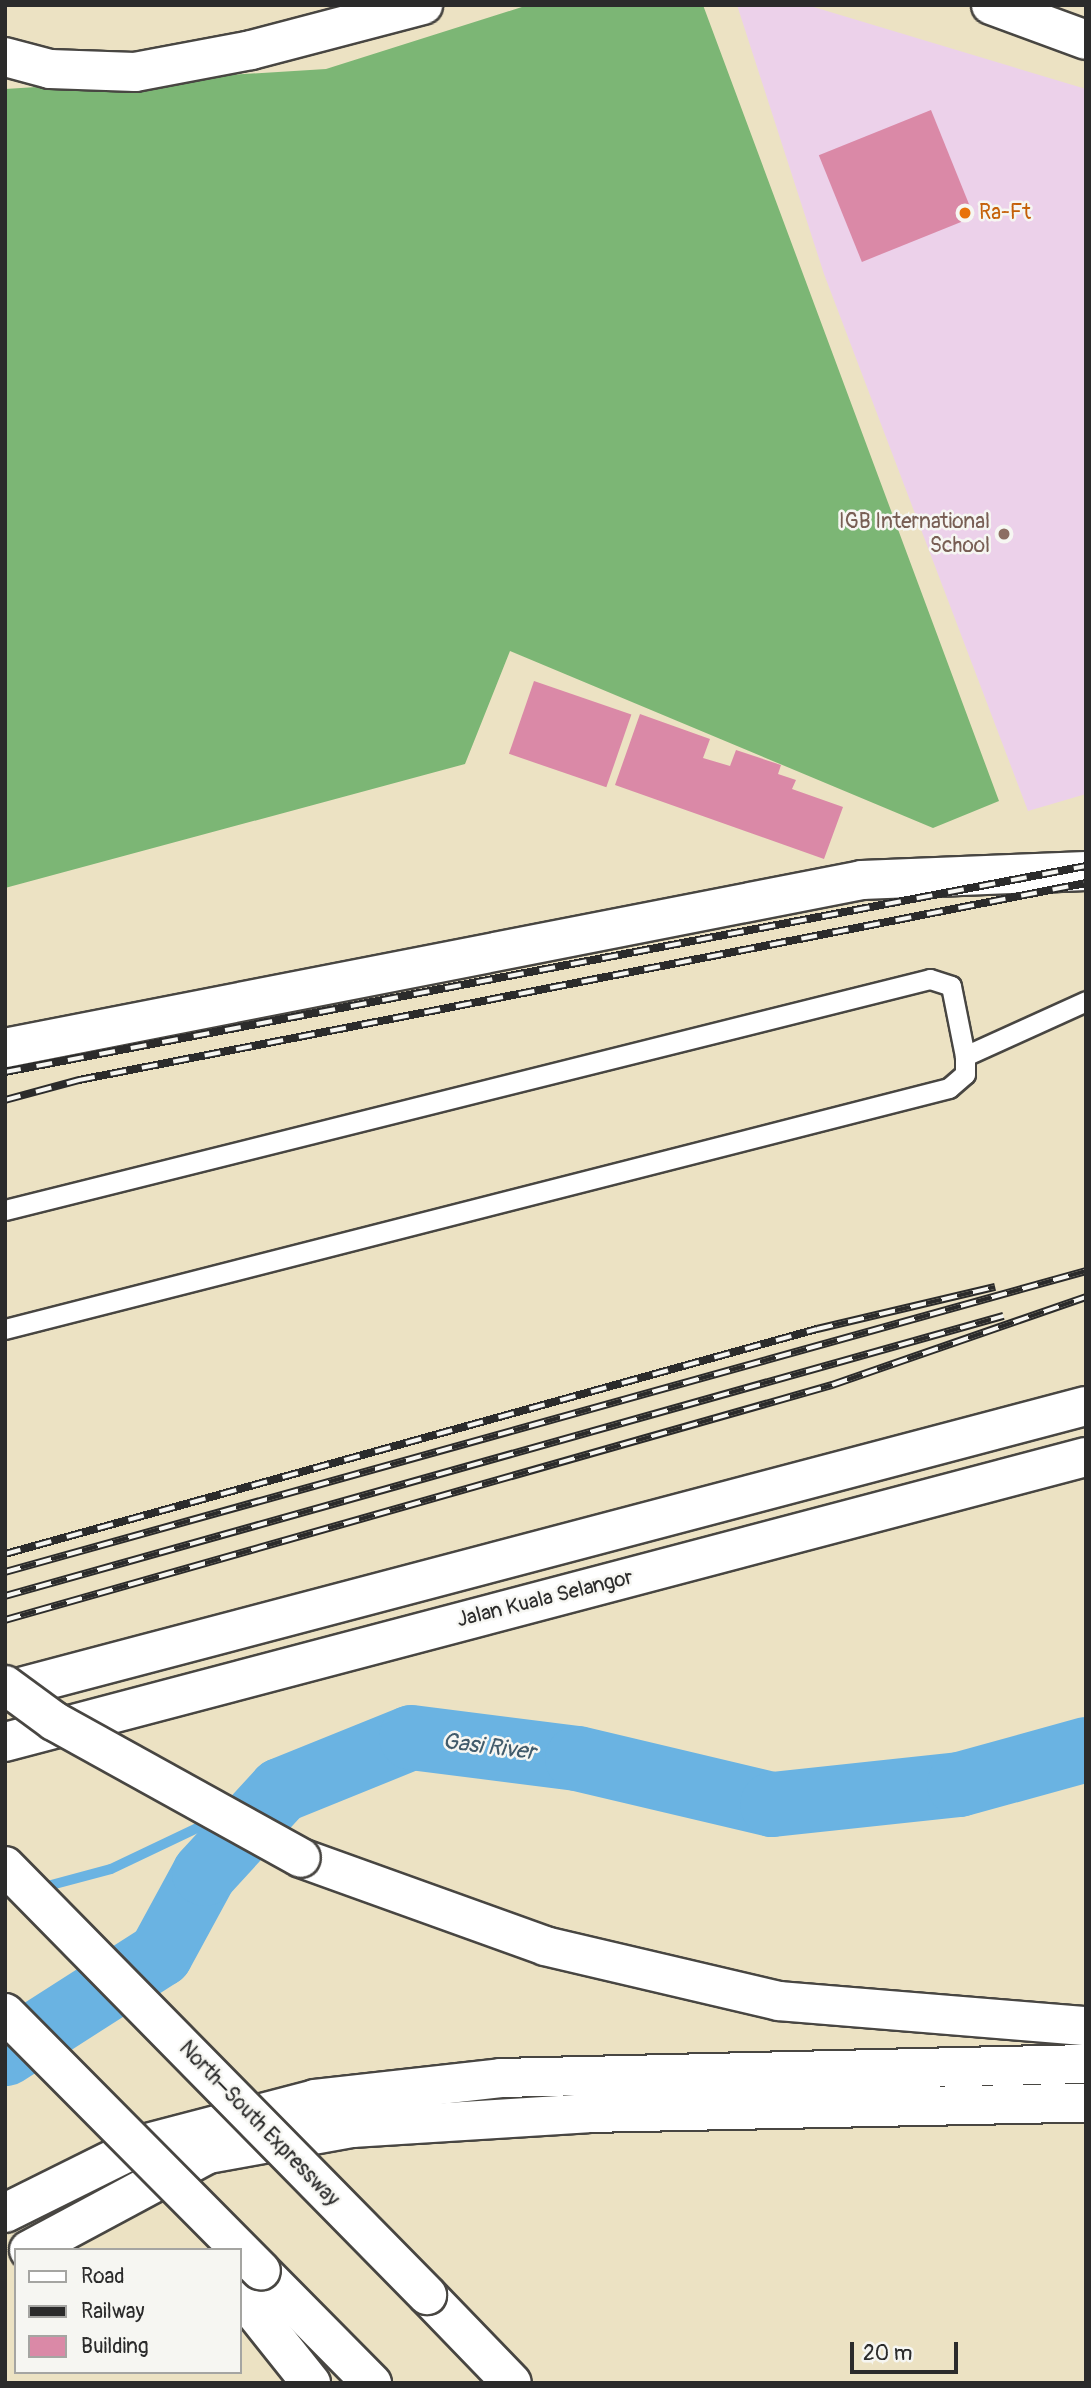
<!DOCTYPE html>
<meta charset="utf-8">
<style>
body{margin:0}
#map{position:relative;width:1091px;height:2388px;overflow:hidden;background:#ece2c3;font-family:Pangolin,sans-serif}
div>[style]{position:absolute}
.built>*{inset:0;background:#ecd1ea}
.forest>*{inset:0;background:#7cb675}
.stream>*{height:10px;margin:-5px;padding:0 5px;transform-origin:5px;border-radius:5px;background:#6ab3e2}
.river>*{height:65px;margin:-32.5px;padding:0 32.5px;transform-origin:32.5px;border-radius:32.5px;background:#6ab3e2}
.building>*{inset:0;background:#da89a7;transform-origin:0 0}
.roads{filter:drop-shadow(2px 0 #484642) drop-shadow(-2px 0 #484642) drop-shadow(0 2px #484642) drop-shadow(0 -2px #484642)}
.lane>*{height:19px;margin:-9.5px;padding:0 9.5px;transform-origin:9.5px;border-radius:9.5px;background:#fff}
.street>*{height:38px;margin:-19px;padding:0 19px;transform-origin:19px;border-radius:19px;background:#fff}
.secondary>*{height:38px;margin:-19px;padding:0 19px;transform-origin:19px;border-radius:19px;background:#fff}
.highway>*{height:38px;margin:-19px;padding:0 19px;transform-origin:19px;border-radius:19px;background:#fff}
.rail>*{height:8px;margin-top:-4px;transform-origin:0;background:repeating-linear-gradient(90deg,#f6f6f2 0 16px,#2b2b2b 0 32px);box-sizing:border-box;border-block:2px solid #2b2b2b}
.bridges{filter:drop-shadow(2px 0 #484642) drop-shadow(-2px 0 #484642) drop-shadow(0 2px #484642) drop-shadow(0 -2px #484642)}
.highway-bridge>*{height:38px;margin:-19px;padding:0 19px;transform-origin:19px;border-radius:19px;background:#fff}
.dots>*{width:19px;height:19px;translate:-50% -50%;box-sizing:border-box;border:4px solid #f6f6f2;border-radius:50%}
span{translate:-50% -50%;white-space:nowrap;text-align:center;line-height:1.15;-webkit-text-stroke:5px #f6f6f2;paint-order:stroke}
.food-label{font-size:21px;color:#c56008}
.left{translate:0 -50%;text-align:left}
.education-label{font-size:21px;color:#785e54}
.right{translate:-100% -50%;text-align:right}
.street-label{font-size:21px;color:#2b2b2b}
.water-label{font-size:23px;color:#415b6b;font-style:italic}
.frame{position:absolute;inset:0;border:7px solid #2b2b2b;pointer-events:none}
.legend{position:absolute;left:14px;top:2248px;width:228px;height:126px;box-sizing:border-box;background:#f6f6f2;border:2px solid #a5a5a2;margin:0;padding:9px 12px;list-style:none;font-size:21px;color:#2b2b2b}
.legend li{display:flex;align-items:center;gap:14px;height:35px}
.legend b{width:35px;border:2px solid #a5a5a2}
.scale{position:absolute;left:850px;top:2342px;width:108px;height:32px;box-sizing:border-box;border:4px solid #2b2b2b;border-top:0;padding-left:9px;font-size:21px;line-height:24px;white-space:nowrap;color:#2b2b2b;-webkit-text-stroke:5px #f6f6f2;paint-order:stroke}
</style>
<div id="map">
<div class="built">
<i style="clip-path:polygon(737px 5px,807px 5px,1086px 89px,1086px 794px,1028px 811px,824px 274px)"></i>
</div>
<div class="forest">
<i style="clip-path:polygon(703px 5px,999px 801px,933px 828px,510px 651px,465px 764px,5px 888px,5px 89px,326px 69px,525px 6px)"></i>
</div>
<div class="stream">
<i style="left:235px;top:1811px;width:50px;rotate:-25deg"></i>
<i style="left:40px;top:1888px;width:73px;rotate:-15deg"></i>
<i style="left:111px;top:1869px;width:114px;rotate:-25.4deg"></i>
</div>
<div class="river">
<i style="left:5px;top:2053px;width:184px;rotate:-32.6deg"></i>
<i style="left:160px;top:1954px;width:92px;rotate:-61.5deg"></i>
<i style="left:204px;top:1873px;width:113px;rotate:-47.5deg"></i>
<i style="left:280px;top:1790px;width:141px;rotate:-22deg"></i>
<i style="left:411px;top:1737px;width:167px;rotate:7.2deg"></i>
<i style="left:577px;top:1758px;width:200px;rotate:13.3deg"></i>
<i style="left:772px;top:1804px;width:188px;rotate:-6.1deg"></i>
<i style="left:959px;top:1784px;width:132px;rotate:-15.4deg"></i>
</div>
<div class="building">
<i style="left:931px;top:110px;width:115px;height:121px;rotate:68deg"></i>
<i style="left:534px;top:681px;width:103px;height:77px;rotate:19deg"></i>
<i style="clip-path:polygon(640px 714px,710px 739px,703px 758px,730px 766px,736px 750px,781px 765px,778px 774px,796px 780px,792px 789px,843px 807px,824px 859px,615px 785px)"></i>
</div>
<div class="roads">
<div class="lane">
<i style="left:965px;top:1056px;width:133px;rotate:-24.4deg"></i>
<i style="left:5px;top:1210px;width:953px;rotate:-14.02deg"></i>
<i style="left:930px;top:979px;width:22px;rotate:18deg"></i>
<i style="left:951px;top:986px;width:71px;rotate:78.7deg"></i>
<i style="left:965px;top:1056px;width:18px;rotate:90deg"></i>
<i style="left:965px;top:1074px;width:21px;rotate:139deg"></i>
<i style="left:949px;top:1088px;width:974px;rotate:165.68deg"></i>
</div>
<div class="street">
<i style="left:5px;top:1048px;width:873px;rotate:-11.09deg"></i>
<i style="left:862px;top:880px;width:224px;rotate:-2.3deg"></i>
</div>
<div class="secondary">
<i style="left:991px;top:5px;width:101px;rotate:20.2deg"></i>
<i style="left:5px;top:57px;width:47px;rotate:14.9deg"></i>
<i style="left:50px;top:69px;width:85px;rotate:2deg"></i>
<i style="left:135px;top:72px;width:118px;rotate:-10.7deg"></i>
<i style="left:251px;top:50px;width:178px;rotate:-14.7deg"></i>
</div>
<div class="highway">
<i style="left:5px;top:1691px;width:1118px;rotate:-14.77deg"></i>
<i style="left:5px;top:1742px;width:1118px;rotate:-14.77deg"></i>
<i style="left:301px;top:1858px;width:259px;rotate:19.8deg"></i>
<i style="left:545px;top:1946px;width:240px;rotate:13.2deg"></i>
<i style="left:779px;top:2001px;width:308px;rotate:4.7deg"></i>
<i style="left:5px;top:2213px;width:155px;rotate:-26.4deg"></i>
<i style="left:144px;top:2144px;width:177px;rotate:-14.7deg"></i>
<i style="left:315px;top:2099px;width:187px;rotate:-6.4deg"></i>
<i style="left:501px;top:2078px;width:585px;rotate:-1.37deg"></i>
<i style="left:29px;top:2250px;width:203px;rotate:-28.2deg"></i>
<i style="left:208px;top:2154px;width:146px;rotate:-10.2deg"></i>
<i style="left:352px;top:2128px;width:236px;rotate:-3.6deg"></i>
<i style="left:588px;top:2113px;width:498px;rotate:-1.2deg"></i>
<i style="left:261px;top:2271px;width:158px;rotate:45.3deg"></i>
<i style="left:240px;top:2294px;width:114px;rotate:51.4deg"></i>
<i style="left:427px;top:2295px;width:122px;rotate:46deg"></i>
</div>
</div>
<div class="rail">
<i style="left:5px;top:1072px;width:1100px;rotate:-10.79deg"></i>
<i style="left:5px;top:1100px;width:77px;rotate:-15.1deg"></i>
<i style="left:79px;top:1080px;width:1026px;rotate:-11.07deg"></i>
<i style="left:5px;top:1554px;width:843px;rotate:-15.49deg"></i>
<i style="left:817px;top:1329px;width:183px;rotate:-13.3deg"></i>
<i style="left:5px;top:1572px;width:1122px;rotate:-15.56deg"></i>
<i style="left:5px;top:1596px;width:1037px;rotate:-15.67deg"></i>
<i style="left:5px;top:1620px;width:860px;rotate:-15.86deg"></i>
<i style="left:832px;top:1385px;width:269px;rotate:-19.1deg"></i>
</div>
<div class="bridges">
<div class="highway-bridge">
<i style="left:5px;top:1685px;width:61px;rotate:36.3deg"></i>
<i style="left:54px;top:1721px;width:282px;rotate:29deg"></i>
<i style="left:5px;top:1866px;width:602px;rotate:45.47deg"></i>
<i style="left:5px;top:2013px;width:363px;rotate:45.2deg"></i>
</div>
</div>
<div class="dots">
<i style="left:965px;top:213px;background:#e8710a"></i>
<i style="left:1004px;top:534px;background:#8d6e63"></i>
</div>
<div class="food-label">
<span class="left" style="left:979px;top:213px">Ra-Ft</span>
</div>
<div class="education-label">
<span class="right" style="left:990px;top:534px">IGB International<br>School</span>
</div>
<div class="street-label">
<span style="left:545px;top:1599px;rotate:-14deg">Jalan Kuala Selangor</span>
<span style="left:259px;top:2124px;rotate:46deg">North–South Expressway</span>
</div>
<div class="water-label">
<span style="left:489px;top:1747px;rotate:7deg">Gasi River</span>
</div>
<div class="frame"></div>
<ul class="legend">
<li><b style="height:9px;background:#fff"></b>Road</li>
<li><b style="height:9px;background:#2b2b2b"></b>Railway</li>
<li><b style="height:19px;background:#da89a7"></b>Building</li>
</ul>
<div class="scale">20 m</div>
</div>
